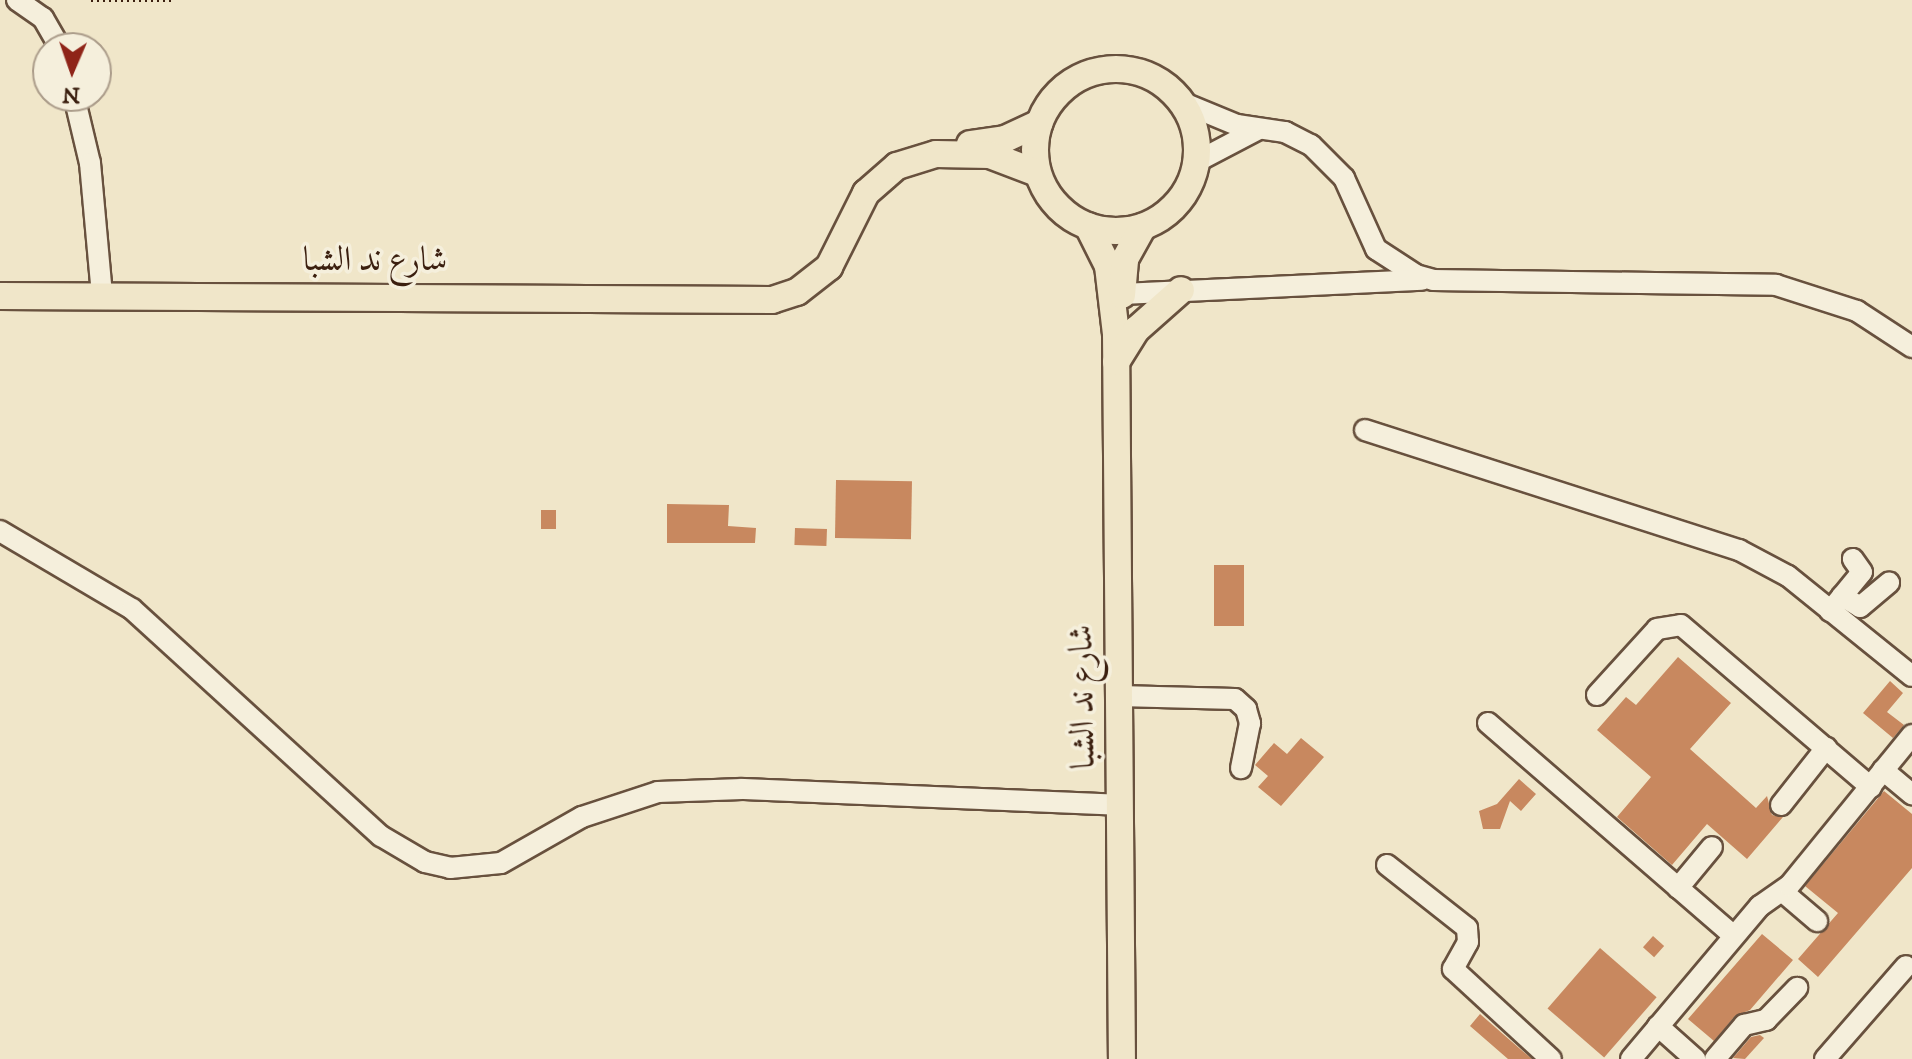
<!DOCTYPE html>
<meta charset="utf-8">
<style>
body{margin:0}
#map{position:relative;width:1912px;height:1059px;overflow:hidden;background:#f0e6c9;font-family:"IM FELL DW Pica",Amiri,serif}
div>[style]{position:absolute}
.building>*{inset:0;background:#c8885f;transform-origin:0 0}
.path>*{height:3px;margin-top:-1.5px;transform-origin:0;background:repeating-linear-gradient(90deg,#3b1f0f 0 2px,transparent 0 6px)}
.roads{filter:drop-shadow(2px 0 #68513e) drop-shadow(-2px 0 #68513e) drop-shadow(0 2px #68513e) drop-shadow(0 -2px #68513e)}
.minor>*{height:20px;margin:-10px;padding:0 10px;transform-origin:10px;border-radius:10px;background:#f5efdc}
.major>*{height:26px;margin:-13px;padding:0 13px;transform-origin:13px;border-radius:13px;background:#f0e6c9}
.major>.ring{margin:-13px;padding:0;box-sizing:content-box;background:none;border:26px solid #f0e6c9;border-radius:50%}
span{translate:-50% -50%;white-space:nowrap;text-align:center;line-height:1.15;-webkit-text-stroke:7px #f5efdc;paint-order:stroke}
.street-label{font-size:34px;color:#3b1f0f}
.north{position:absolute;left:32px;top:32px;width:80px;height:80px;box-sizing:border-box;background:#f5efdc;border:2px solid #ab9c8a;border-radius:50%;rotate:182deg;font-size:22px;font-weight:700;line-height:32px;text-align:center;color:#3b1f0f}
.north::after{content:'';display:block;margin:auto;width:28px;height:36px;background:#8f2418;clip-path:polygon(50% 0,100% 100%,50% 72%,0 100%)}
</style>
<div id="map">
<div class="building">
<i style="left:836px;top:480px;width:76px;height:58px;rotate:1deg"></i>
<i style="clip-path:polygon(667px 504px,729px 505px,728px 526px,756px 528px,755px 543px,667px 543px)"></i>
<i style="left:541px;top:510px;width:15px;height:19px"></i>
<i style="left:795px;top:528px;width:32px;height:17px;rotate:2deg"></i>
<i style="left:1214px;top:565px;width:30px;height:61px"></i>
<i style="clip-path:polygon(1678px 657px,1731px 703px,1690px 749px,1756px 808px,1767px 796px,1772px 815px,1783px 817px,1747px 859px,1707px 824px,1672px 865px,1617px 817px,1651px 777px,1597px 730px,1626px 697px,1636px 705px)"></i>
<i style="clip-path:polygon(1890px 681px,1903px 693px,1887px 712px,1904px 725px,1893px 738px,1863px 713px)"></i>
<i style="clip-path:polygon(1301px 738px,1324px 757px,1281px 806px,1258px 787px,1268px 776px,1255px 765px,1274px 743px,1287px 754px)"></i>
<i style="clip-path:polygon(1519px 779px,1536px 794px,1521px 811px,1510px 801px,1500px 829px,1483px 829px,1479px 811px,1497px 804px)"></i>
<i style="clip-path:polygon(1884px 791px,1912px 814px,1912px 868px,1818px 977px,1798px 959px,1838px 913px,1805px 886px)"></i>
<i style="clip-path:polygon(1762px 934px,1793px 960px,1750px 1010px,1735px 1016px,1714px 1041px,1688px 1019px)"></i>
<i style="left:1653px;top:936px;width:15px;height:15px;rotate:42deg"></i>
<i style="left:1600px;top:948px;width:75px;height:80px;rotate:41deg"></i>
<i style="clip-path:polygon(1480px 1014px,1519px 1048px,1532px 1059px,1508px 1059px,1470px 1026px)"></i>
<i style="clip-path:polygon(1760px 1035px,1764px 1038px,1745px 1059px,1733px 1058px,1751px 1037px)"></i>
</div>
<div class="path">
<i style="left:91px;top:0;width:82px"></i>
</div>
<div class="roads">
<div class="minor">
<i style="left:17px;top:0;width:32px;rotate:35deg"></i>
<i style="left:43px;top:18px;width:34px;rotate:60deg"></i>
<i style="left:74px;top:96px;width:69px;rotate:76.6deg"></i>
<i style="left:90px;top:163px;width:133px;rotate:84.8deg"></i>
<i style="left:1181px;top:102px;width:61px;rotate:22.3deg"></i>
<i style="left:1237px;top:125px;width:49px;rotate:8.3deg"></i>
<i style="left:1285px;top:132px;width:29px;rotate:27deg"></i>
<i style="left:1311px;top:145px;width:47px;rotate:45deg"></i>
<i style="left:1344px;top:178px;width:78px;rotate:65.7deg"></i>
<i style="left:1376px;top:249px;width:48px;rotate:33deg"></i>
<i style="left:1416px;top:275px;width:18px;rotate:16deg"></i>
<i style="left:1433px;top:280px;width:343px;rotate:0.8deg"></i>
<i style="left:1776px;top:285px;width:85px;rotate:17.8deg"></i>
<i style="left:1857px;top:311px;width:66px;rotate:33.2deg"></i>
<i style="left:1196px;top:162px;width:69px;rotate:-27.7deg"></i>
<i style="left:1122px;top:294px;width:300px;rotate:-2.7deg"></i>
<i style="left:1365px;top:430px;width:393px;rotate:17.8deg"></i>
<i style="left:1739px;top:550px;width:55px;rotate:28deg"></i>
<i style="left:1788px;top:576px;width:159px;rotate:38.9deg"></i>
<i style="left:0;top:531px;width:153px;rotate:30.6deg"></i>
<i style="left:132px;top:609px;width:337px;rotate:42.4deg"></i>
<i style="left:381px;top:836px;width:51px;rotate:30.6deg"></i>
<i style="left:425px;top:862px;width:26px;rotate:13deg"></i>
<i style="left:450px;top:868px;width:51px;rotate:-5.6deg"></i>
<i style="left:501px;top:863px;width:93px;rotate:-29.6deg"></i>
<i style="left:582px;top:817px;width:80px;rotate:-18.2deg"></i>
<i style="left:658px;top:792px;width:84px;rotate:-2deg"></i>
<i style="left:742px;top:789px;width:378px;rotate:2.4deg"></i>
<i style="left:1842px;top:596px;width:21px;rotate:31deg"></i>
<i style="left:1860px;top:607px;width:38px;rotate:-40deg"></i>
<i style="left:1830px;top:611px;width:50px;rotate:-50.6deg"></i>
<i style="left:1862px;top:572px;width:16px;rotate:-125deg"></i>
<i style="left:1597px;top:695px;width:89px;rotate:-47.7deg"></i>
<i style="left:1657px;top:629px;width:24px;rotate:-9deg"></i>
<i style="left:1681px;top:625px;width:250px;rotate:40.5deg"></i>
<i style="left:1119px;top:696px;width:116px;rotate:1.5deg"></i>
<i style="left:1235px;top:699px;width:15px;rotate:42deg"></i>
<i style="left:1246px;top:709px;width:15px;rotate:74deg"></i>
<i style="left:1250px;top:723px;width:46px;rotate:101.3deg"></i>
<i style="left:1488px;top:723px;width:325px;rotate:40.9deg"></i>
<i style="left:1883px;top:770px;width:38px;rotate:40deg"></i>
<i style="left:1781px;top:805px;width:73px;rotate:-51.7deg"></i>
<i style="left:1387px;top:865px;width:102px;rotate:38.2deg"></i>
<i style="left:1467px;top:928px;width:14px;rotate:86deg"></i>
<i style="left:1468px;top:942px;width:31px;rotate:119deg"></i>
<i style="left:1453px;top:969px;width:133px;rotate:42.6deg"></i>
<i style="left:1678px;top:888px;width:53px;rotate:-50.3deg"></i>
<i style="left:1783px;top:892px;width:45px;rotate:40.5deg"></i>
<i style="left:1658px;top:1026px;width:50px;rotate:41.7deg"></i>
<i style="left:1631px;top:1059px;width:200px;rotate:-49.9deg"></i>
<i style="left:1760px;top:906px;width:35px;rotate:-35deg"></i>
<i style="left:1789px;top:886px;width:195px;rotate:-50.8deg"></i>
<i style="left:1715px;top:1059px;width:45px;rotate:-49.5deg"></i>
<i style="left:1744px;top:1025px;width:23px;rotate:-13deg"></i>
<i style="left:1766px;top:1020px;width:45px;rotate:-45.9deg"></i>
<i style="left:1825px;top:1059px;width:123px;rotate:-48.9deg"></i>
</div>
<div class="major">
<i class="ring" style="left:1035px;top:69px;width:136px;height:136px"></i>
<i style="left:970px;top:144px;width:35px;rotate:-8deg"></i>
<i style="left:1005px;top:139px;width:38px;rotate:-25deg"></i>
<i style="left:1088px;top:226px;width:45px;rotate:63.4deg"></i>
<i style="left:1108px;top:266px;width:68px;rotate:83.3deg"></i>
<i style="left:1116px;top:334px;width:725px;rotate:89.53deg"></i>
<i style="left:1122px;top:295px;width:36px;rotate:-85deg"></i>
<i style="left:1125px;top:259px;width:37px;rotate:-61deg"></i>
<i style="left:0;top:296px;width:772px;rotate:0.3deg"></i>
<i style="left:772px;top:300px;width:26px;rotate:-18deg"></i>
<i style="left:797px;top:292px;width:41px;rotate:-38deg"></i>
<i style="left:829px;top:267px;width:83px;rotate:-63.4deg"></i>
<i style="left:866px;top:193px;width:41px;rotate:-41.1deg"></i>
<i style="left:897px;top:166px;width:41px;rotate:-17.1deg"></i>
<i style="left:936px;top:154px;width:54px;rotate:1.1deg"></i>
<i style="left:990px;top:155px;width:50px;rotate:21deg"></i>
<i style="left:1116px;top:362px;width:38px;rotate:-58deg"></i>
<i style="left:1136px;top:330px;width:60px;rotate:-41.6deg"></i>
</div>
</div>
<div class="street-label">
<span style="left:375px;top:261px">شارع ند الشبا</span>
<span style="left:1083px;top:697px;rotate:-91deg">شارع ند الشبا</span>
</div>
<div class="north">N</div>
</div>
